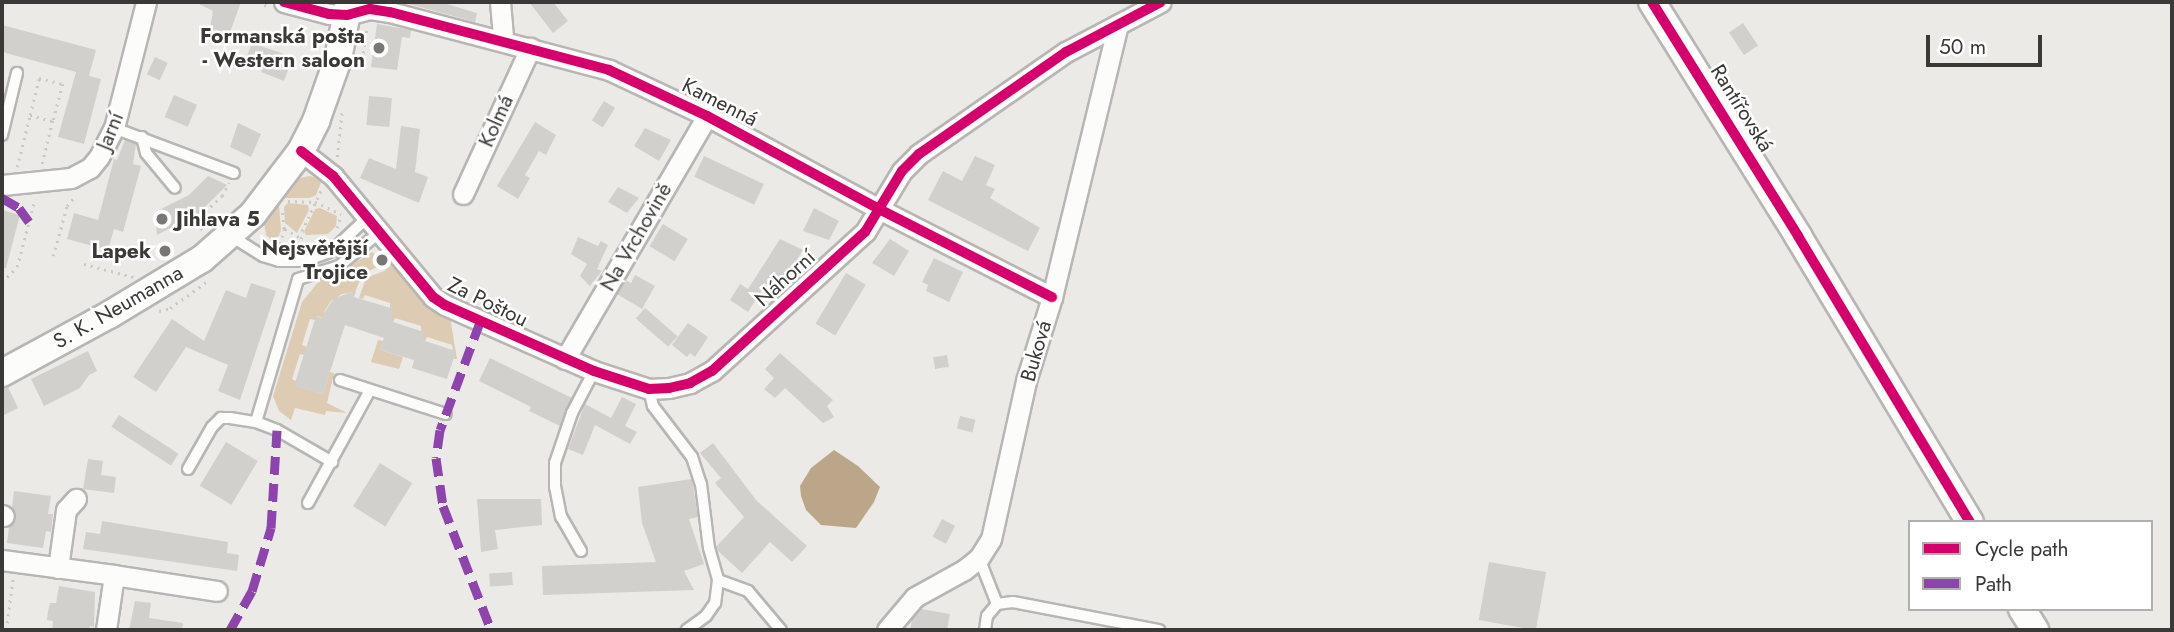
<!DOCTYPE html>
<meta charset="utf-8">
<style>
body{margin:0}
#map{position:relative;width:2174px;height:632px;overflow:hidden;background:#eceae7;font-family:Jost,sans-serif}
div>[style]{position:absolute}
.green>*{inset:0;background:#decbb4}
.water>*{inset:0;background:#bca68a}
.building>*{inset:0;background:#d1d0cd;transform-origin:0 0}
.path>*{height:2.5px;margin-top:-1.25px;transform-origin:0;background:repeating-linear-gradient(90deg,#cac9c8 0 2px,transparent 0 7px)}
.roads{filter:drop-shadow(2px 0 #b7b6b4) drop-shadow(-2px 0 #b7b6b4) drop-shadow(0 2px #b7b6b4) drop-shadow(0 -2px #b7b6b4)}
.lane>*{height:10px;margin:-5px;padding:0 5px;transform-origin:5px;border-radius:5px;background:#fcfcfb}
.street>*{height:19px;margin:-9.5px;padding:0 9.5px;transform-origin:9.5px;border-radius:9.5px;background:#fcfcfb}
.secondary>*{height:26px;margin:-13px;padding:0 13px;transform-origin:13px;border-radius:13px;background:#fcfcfb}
.quiet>*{height:9px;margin-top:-4.5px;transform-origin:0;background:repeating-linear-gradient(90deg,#8e44ad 0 18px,transparent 0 27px)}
.cycleway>*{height:10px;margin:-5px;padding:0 5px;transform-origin:5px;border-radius:5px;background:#d6006c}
.dots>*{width:19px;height:19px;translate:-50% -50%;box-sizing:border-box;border:4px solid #fff;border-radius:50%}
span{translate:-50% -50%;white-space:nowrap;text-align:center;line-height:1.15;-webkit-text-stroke:5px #fff;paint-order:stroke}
.poi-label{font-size:21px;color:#3a3938;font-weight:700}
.right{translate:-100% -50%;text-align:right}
.left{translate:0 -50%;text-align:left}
.street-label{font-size:21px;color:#3a3938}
.frame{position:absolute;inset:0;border:4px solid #3a3938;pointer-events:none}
.legend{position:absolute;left:1908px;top:520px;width:245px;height:91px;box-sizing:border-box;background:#fff;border:2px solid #b0b0af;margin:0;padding:9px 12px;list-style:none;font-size:21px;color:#3a3938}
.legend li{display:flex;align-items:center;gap:14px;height:35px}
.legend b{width:35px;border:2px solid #b0b0af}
.scale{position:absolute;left:1926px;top:35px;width:116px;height:32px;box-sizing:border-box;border:4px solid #3a3938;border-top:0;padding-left:9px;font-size:21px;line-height:24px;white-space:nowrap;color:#3a3938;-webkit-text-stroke:5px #fff;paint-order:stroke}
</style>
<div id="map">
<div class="green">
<i style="clip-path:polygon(310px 176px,322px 180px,316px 195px,310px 198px,282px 198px,295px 179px)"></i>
<i style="clip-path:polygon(275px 202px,279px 205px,281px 231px,275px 243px,266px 235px,264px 223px)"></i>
<i style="clip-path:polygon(288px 203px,308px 205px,309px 210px,297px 233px,285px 223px,284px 207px)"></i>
<i style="clip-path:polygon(320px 208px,337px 216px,336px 226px,328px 234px,306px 235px,304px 232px,315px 209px)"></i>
<i style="clip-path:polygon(372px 252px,378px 256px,377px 262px,386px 264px,363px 273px,355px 292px,342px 294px,331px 301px,324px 312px,330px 314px,328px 320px,317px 316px,315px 320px,310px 319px,302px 345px,307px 347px,304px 355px,300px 354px,292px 379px,296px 381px,295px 386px,323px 394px,329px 375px,330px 372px,334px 373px,327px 403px,347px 413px,326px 411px,325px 415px,295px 408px,291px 420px,279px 411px,273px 396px,302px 302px,320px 280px,334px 276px)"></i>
<i style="clip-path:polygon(395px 262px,450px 317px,457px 359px,454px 359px,452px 345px,427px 337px,425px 341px,422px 340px,421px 326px,395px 318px,393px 322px,390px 321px,390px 303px,365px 295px,363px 299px,359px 298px,366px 278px,384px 271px)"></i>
<i style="clip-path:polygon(378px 340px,383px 341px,380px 350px,403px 357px,399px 369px,371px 362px)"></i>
</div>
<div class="water">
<i style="clip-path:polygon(834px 450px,858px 466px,880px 487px,874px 502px,856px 528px,821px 525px,806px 510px,801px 496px,800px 486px,811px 468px)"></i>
</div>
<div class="building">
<i style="clip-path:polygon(195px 2px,241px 2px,229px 35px,210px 28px,213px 11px)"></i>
<i style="clip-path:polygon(409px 2px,440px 2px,477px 13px,475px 22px,409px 4px)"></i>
<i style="clip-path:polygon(529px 2px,553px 2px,568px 21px,553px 33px)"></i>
<i style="left:1743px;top:23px;width:27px;height:17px;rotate:56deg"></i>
<i style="clip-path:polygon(377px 24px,411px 30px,410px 38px,402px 37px,397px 70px,371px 67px)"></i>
<i style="clip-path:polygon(2px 25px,96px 50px,89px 76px,101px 79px,84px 144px,58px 137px,76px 72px,2px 52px)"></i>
<i style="clip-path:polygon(252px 43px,293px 57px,284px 81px,261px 72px,263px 67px,245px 61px)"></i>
<i style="left:155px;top:57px;width:14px;height:19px;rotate:25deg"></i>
<i style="left:174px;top:95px;width:25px;height:24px;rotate:23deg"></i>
<i style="left:369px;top:96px;width:23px;height:29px;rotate:5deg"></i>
<i style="left:604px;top:101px;width:13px;height:23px;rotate:32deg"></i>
<i style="clip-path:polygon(535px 122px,556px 135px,546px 155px,539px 151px,525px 175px,530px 178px,518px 199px,497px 186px)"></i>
<i style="clip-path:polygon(238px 123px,261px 134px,251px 157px,230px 147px)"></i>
<i style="clip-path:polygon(401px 126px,420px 129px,415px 172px,428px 177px,419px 203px,360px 178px,369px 158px,396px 169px)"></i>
<i style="clip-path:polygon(645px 128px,671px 140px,659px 161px,634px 146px)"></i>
<i style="clip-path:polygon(125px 140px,136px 144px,133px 164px,141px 166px,123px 232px,114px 229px,108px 250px,67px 239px,74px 213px,98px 220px,114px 159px,117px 160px)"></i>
<i style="left:704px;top:156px;width:66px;height:23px;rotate:25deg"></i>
<i style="clip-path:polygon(975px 156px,995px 165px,986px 185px,995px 189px,990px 198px,1040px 228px,1028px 251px,928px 200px,943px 171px,962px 181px)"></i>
<i style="clip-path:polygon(208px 176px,227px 185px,198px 214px,157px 235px,155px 212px,189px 195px)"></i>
<i style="clip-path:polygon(618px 187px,639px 198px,627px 213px,608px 202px)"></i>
<i style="clip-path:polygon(814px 208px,839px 221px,829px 240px,803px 231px)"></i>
<i style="clip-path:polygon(2px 210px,20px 215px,6px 268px,2px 268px)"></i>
<i style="left:663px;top:224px;width:29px;height:26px;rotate:31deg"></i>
<i style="clip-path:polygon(578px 237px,598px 246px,601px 241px,608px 245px,597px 269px,602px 271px,590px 286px,580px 276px,587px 264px,571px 254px)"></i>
<i style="clip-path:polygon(780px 239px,803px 250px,781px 285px,775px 290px,766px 284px,748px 312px,730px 300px,740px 284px,748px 289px)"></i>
<i style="clip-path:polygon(890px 239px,909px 251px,894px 276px,872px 263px)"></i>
<i style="clip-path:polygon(934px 258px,963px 272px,949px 302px,926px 291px,928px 285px,922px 282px)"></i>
<i style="left:846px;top:273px;width:23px;height:59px;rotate:31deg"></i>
<i style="clip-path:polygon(635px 275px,655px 286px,642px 309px,617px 294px,625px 280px,631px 283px)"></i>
<i style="clip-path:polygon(251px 283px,276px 291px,240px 400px,218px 391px,228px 365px,186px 347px,156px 392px,133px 377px,172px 319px,204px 341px,226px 290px,246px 298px)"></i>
<i style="clip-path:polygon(356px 291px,354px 297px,394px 309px,390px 321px,424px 332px,422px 340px,456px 351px,447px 379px,412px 368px,414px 360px,380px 350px,384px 338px,345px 325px,323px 394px,294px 386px,316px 316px,321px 318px,334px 298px)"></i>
<i style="left:645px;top:308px;width:43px;height:14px;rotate:41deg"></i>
<i style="clip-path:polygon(688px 323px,708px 337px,695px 357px,690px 353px,687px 357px,672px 345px)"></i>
<i style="clip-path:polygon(88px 351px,97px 371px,89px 375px,80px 388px,44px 406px,31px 379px)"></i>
<i style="clip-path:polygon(780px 353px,833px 400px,827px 406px,834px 417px,823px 423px,785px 388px,775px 398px,764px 389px,774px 378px,765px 369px)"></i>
<i style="left:947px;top:355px;width:12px;height:14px;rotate:81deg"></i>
<i style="clip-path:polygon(490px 358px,572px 398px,560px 426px,529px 411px,531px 407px,479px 381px)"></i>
<i style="clip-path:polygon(8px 387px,18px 408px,2px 416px,2px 389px)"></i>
<i style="clip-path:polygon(622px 397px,636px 404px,625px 426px,637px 432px,630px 444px,595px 425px,583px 455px,568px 449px,585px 404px,611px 418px)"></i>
<i style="left:119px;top:415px;width:71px;height:14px;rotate:33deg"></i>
<i style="left:960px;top:416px;width:16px;height:13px;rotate:14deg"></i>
<i style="left:226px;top:442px;width:37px;height:51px;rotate:31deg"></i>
<i style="clip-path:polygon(713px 443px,756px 500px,807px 546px,792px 562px,770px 542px,742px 573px,718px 551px,716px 547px,744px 517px,715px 483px,721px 478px,700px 453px)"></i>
<i style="clip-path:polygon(88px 459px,103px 461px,101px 475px,116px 477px,114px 493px,83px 489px)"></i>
<i style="left:380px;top:463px;width:38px;height:51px;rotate:32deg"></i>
<i style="clip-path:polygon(692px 479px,698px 517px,689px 519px,704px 564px,684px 571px,694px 590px,543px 595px,542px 566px,656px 562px,642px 523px,638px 487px)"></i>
<i style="clip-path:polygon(14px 491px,51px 496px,48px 514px,53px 514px,51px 532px,46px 531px,43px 548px,7px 543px,9px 527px,16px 516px,12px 507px)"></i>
<i style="clip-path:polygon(477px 499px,541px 499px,542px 525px,495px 530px,498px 549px,481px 552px)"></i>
<i style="left:942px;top:519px;width:15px;height:20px;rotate:28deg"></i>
<i style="clip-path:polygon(102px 521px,228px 542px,227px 553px,239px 555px,237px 571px,83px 549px,86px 532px,100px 534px)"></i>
<i style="left:1489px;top:562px;width:58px;height:59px;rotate:10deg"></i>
<i style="left:512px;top:572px;width:13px;height:23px;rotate:86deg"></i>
<i style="clip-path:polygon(59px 586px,95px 592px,94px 627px,90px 626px,89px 630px,52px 630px,53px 621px,47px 620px,48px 611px,50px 603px,56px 603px)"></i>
<i style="clip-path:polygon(135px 601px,151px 603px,149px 618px,183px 623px,182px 630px,129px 630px)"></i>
<i style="clip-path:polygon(921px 609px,950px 614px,947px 630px,910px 629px,912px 620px)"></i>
</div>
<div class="path">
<i style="left:258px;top:2px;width:11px;rotate:22deg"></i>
<i style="left:361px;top:67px;width:40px;rotate:-81.5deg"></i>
<i style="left:30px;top:115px;width:38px;rotate:-76deg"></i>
<i style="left:39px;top:78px;width:25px;rotate:14deg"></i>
<i style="left:63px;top:84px;width:38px;rotate:105deg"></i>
<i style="left:337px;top:157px;width:46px;rotate:-83.8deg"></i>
<i style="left:17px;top:167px;width:54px;rotate:-76deg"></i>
<i style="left:30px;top:115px;width:24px;rotate:15deg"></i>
<i style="left:53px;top:121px;width:45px;rotate:104deg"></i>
<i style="left:288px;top:201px;width:27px;rotate:2deg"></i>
<i style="left:315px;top:202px;width:29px;rotate:25deg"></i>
<i style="left:337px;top:228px;width:14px;rotate:-73deg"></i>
<i style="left:285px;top:229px;width:18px;rotate:29deg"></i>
<i style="left:202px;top:230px;width:11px;rotate:-128deg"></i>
<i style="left:195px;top:221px;width:37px;rotate:-43deg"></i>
<i style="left:222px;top:196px;width:15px;rotate:-62deg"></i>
<i style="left:280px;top:244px;width:16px;rotate:-75deg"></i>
<i style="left:284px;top:229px;width:20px;rotate:-96deg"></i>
<i style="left:300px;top:246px;width:15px;rotate:-82deg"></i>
<i style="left:302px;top:231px;width:45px;rotate:-65.1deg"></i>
<i style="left:279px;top:248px;width:4px;rotate:-76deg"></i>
<i style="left:280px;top:244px;width:20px;rotate:6deg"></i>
<i style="left:300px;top:246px;width:18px;rotate:-13deg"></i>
<i style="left:53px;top:256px;width:52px;rotate:-74.4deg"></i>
<i style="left:67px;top:206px;width:14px;rotate:-51deg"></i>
<i style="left:84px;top:264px;width:52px;rotate:14.6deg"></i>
<i style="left:2px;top:282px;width:21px;rotate:-45deg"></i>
<i style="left:17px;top:267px;width:70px;rotate:-75.2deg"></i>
<i style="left:159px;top:311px;width:11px;rotate:-15deg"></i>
<i style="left:170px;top:308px;width:48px;rotate:-35.7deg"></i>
<i style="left:6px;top:630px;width:52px;rotate:-82.3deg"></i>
</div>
<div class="roads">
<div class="lane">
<i style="left:114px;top:128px;width:128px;rotate:20.6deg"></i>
<i style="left:2px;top:135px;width:64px;rotate:-76.4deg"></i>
<i style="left:142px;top:137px;width:16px;rotate:76deg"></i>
<i style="left:146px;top:153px;width:45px;rotate:50.4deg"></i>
<i style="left:231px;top:236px;width:38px;rotate:32deg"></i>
<i style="left:263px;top:256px;width:17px;rotate:17deg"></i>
<i style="left:279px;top:261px;width:26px"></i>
<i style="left:305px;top:261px;width:29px;rotate:-20deg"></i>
<i style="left:332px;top:251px;width:50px;rotate:-43.4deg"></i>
<i style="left:340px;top:380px;width:111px;rotate:17.8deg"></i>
<i style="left:649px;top:389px;width:17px;rotate:77deg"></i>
<i style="left:653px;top:406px;width:64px;rotate:52.6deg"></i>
<i style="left:692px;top:457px;width:28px;rotate:72deg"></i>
<i style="left:701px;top:484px;width:64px;rotate:82.9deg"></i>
<i style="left:709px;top:548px;width:33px;rotate:74deg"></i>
<i style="left:718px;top:580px;width:23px;rotate:97deg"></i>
<i style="left:715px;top:603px;width:16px;rotate:125deg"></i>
<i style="left:706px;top:616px;width:24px;rotate:144deg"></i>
<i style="left:256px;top:422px;width:149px;rotate:-73.6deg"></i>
<i style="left:298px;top:279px;width:43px;rotate:-17.6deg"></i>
<i style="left:339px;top:266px;width:53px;rotate:-39.7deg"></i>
<i style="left:188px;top:469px;width:48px;rotate:-60.3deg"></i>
<i style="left:212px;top:427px;width:13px;rotate:-45deg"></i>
<i style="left:221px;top:418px;width:9px"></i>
<i style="left:230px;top:418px;width:26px;rotate:9deg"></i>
<i style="left:256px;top:422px;width:22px;rotate:21deg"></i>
<i style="left:277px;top:430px;width:64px;rotate:30.2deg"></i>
<i style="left:308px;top:503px;width:129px;rotate:-61.2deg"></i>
<i style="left:581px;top:551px;width:39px;rotate:-120deg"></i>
<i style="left:561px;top:517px;width:31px;rotate:-101deg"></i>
<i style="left:555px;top:487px;width:24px;rotate:-90deg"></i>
<i style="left:555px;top:463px;width:53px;rotate:-71.2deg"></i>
<i style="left:572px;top:413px;width:47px;rotate:-62.4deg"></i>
<i style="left:979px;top:558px;width:49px;rotate:68.6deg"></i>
<i style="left:718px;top:580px;width:32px;rotate:20deg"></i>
<i style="left:748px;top:591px;width:51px;rotate:49.8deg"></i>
<i style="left:985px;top:630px;width:14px;rotate:-82deg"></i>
<i style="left:987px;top:616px;width:16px;rotate:-50deg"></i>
<i style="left:997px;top:604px;width:16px;rotate:-7deg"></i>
<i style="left:1013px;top:602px;width:149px;rotate:10.9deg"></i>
</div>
<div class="street">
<i style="left:284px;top:2px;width:47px;rotate:14.9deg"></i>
<i style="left:329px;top:14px;width:18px;rotate:3deg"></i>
<i style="left:347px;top:15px;width:24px;rotate:-15deg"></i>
<i style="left:370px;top:9px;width:20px;rotate:9deg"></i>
<i style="left:390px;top:12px;width:227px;rotate:14.8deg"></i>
<i style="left:609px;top:70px;width:108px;rotate:25.1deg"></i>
<i style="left:707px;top:116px;width:198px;rotate:28.4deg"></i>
<i style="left:881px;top:210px;width:192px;rotate:27deg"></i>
<i style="left:500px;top:2px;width:38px;rotate:85deg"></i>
<i style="left:301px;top:151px;width:41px;rotate:38deg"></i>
<i style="left:333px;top:176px;width:157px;rotate:50.4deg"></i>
<i style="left:433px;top:297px;width:14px;rotate:34deg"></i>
<i style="left:445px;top:305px;width:163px;rotate:23.9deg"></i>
<i style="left:594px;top:371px;width:58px;rotate:18.1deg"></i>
<i style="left:649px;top:389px;width:20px;rotate:-3deg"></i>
<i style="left:669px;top:388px;width:22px;rotate:-13deg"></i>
<i style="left:690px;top:383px;width:25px;rotate:-29deg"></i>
<i style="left:712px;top:371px;width:207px;rotate:-42.3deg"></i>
<i style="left:865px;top:232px;width:71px;rotate:-58.8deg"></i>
<i style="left:902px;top:171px;width:24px;rotate:-45deg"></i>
<i style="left:919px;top:154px;width:179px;rotate:-34.8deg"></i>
<i style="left:1066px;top:52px;width:107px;rotate:-27.8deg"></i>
<i style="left:2px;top:185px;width:69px;rotate:-5.8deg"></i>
<i style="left:71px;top:178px;width:21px;rotate:-28deg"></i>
<i style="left:90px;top:168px;width:14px;rotate:-51deg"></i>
<i style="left:99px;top:157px;width:33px;rotate:-63deg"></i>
<i style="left:114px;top:128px;width:130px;rotate:-75.7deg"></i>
<i style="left:463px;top:194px;width:161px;rotate:-65.3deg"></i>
<i style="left:565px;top:359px;width:281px;rotate:-59.7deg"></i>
<i style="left:2px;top:515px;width:2px;rotate:27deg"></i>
<i style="left:2px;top:560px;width:113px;rotate:7.6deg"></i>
<i style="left:114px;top:575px;width:56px;rotate:98.3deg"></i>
<i style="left:58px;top:568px;width:59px;rotate:-82.1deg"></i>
<i style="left:66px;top:510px;width:15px;rotate:-48deg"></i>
<i style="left:114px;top:575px;width:104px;rotate:8.8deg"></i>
<i style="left:887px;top:630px;width:43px;rotate:-49.7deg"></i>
<i style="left:915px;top:597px;width:56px;rotate:-28.9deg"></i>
<i style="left:964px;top:570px;width:19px;rotate:-39deg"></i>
<i style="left:979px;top:558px;width:22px;rotate:-58deg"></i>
<i style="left:991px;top:539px;width:162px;rotate:-77.5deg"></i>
<i style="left:1026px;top:381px;width:88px;rotate:-72.8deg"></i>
<i style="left:1052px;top:297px;width:280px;rotate:-76.4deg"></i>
</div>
<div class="secondary">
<i style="left:1652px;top:2px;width:276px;rotate:58deg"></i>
<i style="left:1798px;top:236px;width:334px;rotate:59deg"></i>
<i style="left:2px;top:373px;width:122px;rotate:-28.5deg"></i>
<i style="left:109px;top:315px;width:109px;rotate:-31.1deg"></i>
<i style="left:202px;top:259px;width:68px;rotate:-41.4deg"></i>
<i style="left:253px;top:214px;width:79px;rotate:-52.7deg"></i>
<i style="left:301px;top:151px;width:34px;rotate:-63deg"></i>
<i style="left:316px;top:121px;width:66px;rotate:-70.5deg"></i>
<i style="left:338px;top:59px;width:58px;rotate:-79.1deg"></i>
<i style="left:2022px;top:609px;width:25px;rotate:58deg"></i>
</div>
</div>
<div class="quiet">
<i style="left:2px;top:198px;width:20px;rotate:30deg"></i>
<i style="left:19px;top:208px;width:17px;rotate:54deg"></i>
<i style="left:480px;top:322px;width:115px;rotate:110.3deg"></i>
<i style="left:440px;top:430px;width:28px;rotate:98deg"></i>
<i style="left:436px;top:458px;width:49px;rotate:81.7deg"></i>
<i style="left:443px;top:506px;width:133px;rotate:68.8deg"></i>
<i style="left:230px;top:630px;width:45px;rotate:-60.6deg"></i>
<i style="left:252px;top:591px;width:66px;rotate:-73.2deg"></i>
<i style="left:271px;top:528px;width:98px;rotate:-86.5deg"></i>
</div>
<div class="cycleway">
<i style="left:284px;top:2px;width:47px;rotate:14.9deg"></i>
<i style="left:329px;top:14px;width:18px;rotate:3deg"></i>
<i style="left:347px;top:15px;width:24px;rotate:-15deg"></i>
<i style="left:370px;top:9px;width:20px;rotate:9deg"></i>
<i style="left:390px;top:12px;width:227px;rotate:14.8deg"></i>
<i style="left:609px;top:70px;width:108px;rotate:25.1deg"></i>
<i style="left:707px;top:116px;width:198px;rotate:28.4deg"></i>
<i style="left:881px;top:210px;width:192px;rotate:27deg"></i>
<i style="left:1652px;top:2px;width:276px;rotate:58deg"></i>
<i style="left:1798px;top:236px;width:334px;rotate:59deg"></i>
<i style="left:301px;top:151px;width:41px;rotate:38deg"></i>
<i style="left:333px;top:176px;width:157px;rotate:50.4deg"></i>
<i style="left:433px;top:297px;width:14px;rotate:34deg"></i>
<i style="left:445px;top:305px;width:163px;rotate:23.9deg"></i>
<i style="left:594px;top:371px;width:58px;rotate:18.1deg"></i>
<i style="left:649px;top:389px;width:20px;rotate:-3deg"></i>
<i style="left:669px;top:388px;width:22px;rotate:-13deg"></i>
<i style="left:690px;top:383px;width:25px;rotate:-29deg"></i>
<i style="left:712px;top:371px;width:207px;rotate:-42.3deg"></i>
<i style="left:865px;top:232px;width:71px;rotate:-58.8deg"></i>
<i style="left:902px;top:171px;width:24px;rotate:-45deg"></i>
<i style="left:919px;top:154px;width:179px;rotate:-34.8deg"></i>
<i style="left:1066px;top:52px;width:107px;rotate:-27.8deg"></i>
</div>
<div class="dots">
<i style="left:379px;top:48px;background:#787775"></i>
<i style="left:162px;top:219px;background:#787775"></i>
<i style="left:165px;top:251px;background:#787775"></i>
<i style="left:382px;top:260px;background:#787775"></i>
</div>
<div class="poi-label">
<span class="right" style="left:365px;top:48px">Formanská pošta<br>- Western saloon</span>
<span class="left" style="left:176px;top:219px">Jihlava 5</span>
<span class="right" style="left:368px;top:260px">Nejsvětější<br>Trojice</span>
<span class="right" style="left:151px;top:251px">Lapek</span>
</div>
<div class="street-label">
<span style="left:720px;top:102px;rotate:27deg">Kamenná</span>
<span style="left:1742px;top:108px;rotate:58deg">Rantířovská</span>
<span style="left:496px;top:121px;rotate:-66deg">Kolmá</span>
<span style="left:110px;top:131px;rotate:-68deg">Jarní</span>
<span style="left:636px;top:237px;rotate:-60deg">Na Vrchovině</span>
<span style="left:785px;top:278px;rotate:-42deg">Náhorní</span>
<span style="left:488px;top:302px;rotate:26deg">Za Poštou</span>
<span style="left:118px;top:307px;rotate:-30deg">S. K. Neumanna</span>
<span style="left:1036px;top:351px;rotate:-74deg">Buková</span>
</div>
<div class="frame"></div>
<ul class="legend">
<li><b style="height:9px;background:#d6006c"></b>Cycle path</li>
<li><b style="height:9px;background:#8e44ad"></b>Path</li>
</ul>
<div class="scale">50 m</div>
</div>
